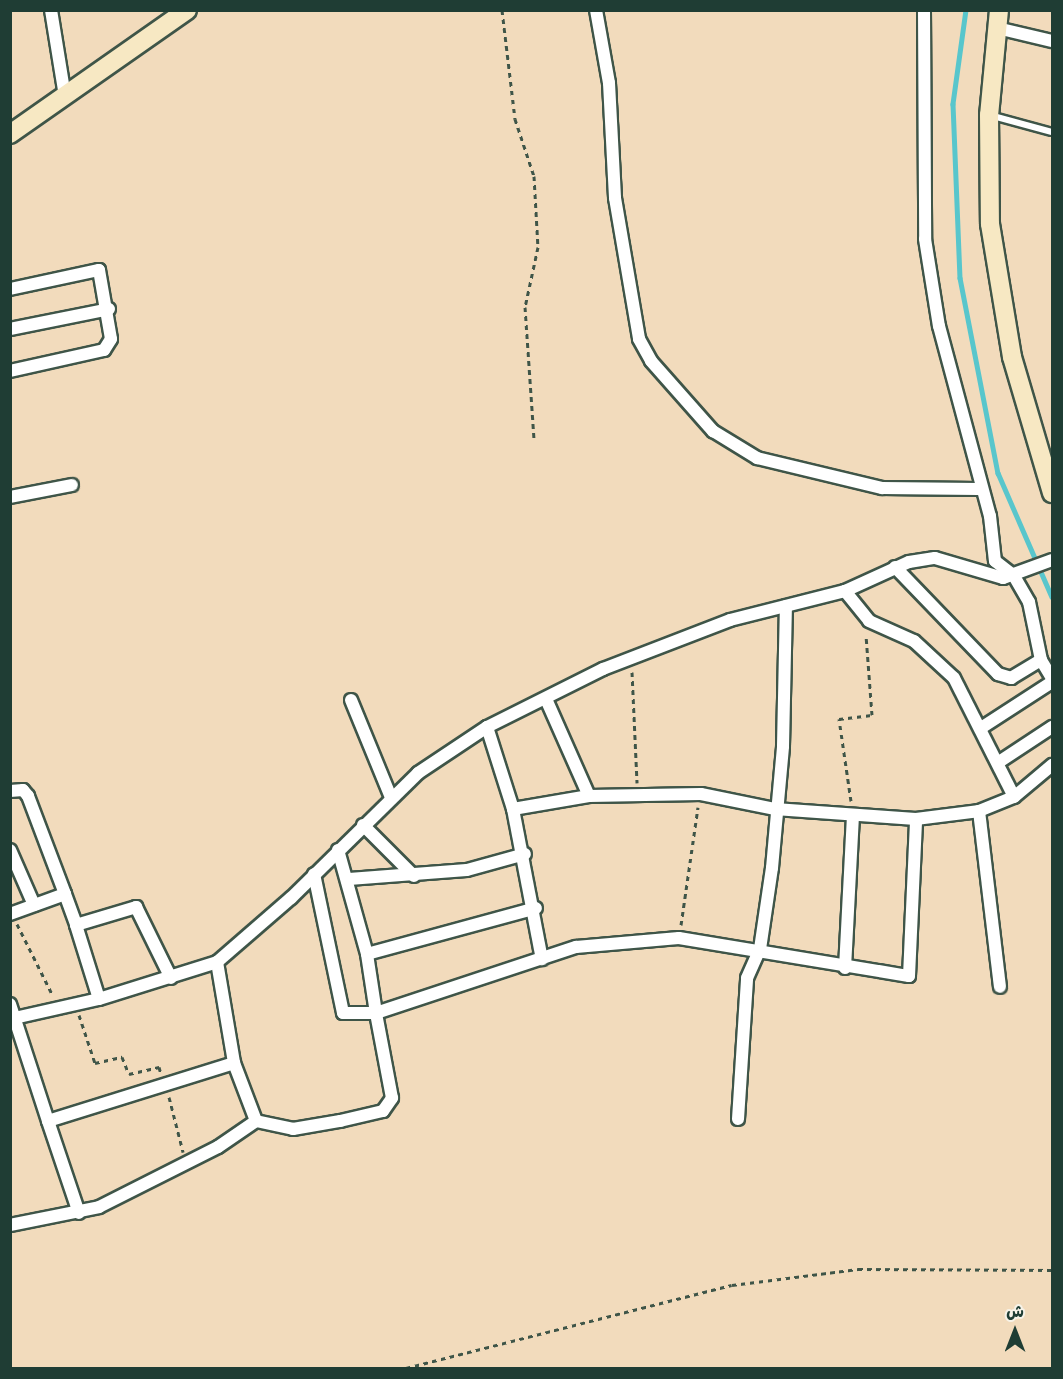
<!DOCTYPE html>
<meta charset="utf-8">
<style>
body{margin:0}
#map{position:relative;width:1063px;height:1379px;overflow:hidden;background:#f2dbbc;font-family:"Indie Flower","Playpen Sans Arabic",sans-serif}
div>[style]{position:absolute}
.stream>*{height:4.5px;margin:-2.25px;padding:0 2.25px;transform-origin:2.25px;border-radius:2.25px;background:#58c6cc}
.path>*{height:3px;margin-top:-1.5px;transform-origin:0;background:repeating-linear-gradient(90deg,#3f5548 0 4.5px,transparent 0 9px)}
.roads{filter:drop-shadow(2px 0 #3f5548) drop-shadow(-2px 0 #3f5548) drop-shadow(0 2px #3f5548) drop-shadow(0 -2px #3f5548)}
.lane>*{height:6px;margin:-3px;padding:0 3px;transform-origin:3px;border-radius:3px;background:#fff}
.street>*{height:12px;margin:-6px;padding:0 6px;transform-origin:6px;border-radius:6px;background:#fff}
.secondary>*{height:18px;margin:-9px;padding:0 9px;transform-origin:9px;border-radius:9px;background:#f7e8c3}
span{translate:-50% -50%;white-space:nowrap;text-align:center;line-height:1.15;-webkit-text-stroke:4.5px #f7f3e8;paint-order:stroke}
.frame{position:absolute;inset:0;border:12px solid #1f3d34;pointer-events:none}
.north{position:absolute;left:985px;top:1301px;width:60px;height:60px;-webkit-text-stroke:4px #f7f3e8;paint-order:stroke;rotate:0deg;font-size:16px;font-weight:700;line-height:24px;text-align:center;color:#1f3d34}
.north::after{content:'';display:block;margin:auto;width:21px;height:27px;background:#1f3d34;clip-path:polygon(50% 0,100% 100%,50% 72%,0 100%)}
</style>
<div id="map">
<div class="stream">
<i style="left:966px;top:10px;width:95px;rotate:97.9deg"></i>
<i style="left:953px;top:104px;width:174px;rotate:87.7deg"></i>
<i style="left:960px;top:278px;width:199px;rotate:79deg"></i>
<i style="left:998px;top:473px;width:135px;rotate:66.5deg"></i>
</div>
<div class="path">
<i style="left:502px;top:10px;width:110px;rotate:83.2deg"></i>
<i style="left:515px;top:119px;width:60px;rotate:71.6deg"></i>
<i style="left:534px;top:176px;width:71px;rotate:86.8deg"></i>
<i style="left:538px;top:247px;width:61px;rotate:102.2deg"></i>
<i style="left:525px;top:307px;width:131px;rotate:86.1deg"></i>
<i style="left:632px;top:672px;width:111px;rotate:87.4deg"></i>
<i style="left:851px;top:801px;width:83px;rotate:-98.3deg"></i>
<i style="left:839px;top:719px;width:33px;rotate:-7deg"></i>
<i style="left:872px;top:715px;width:80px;rotate:-94.3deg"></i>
<i style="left:17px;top:924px;width:80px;rotate:63.4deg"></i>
<i style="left:681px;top:925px;width:119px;rotate:-81.8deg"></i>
<i style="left:79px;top:1015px;width:51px;rotate:71.6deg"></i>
<i style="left:95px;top:1063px;width:28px;rotate:-13deg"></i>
<i style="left:122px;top:1057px;width:18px;rotate:68deg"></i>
<i style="left:129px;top:1074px;width:31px;rotate:-13deg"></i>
<i style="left:159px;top:1067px;width:7px;rotate:74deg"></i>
<i style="left:169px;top:1097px;width:57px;rotate:75.7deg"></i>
<i style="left:88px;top:1368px;width:93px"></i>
<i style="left:406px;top:1368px;width:336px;rotate:-14.3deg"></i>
<i style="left:732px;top:1285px;width:127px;rotate:-7.2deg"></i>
<i style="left:858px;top:1269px;width:194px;rotate:0.3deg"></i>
</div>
<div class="roads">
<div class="lane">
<i style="left:993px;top:116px;width:61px;rotate:15.2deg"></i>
</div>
<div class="street">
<i style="left:51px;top:10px;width:87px;rotate:80.8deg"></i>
<i style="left:596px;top:10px;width:74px;rotate:79.9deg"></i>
<i style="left:609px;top:83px;width:115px;rotate:87deg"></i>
<i style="left:615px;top:198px;width:143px;rotate:80.3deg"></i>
<i style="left:639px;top:339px;width:25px;rotate:61deg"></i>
<i style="left:651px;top:361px;width:94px;rotate:48.5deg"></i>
<i style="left:713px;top:431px;width:52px;rotate:31.5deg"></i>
<i style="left:757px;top:458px;width:129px;rotate:13.5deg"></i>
<i style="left:882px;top:488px;width:96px;rotate:0.6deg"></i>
<i style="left:924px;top:10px;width:229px;rotate:89.7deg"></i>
<i style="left:925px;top:239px;width:88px;rotate:80.9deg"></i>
<i style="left:939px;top:326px;width:197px;rotate:75deg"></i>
<i style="left:990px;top:516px;width:45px;rotate:83.7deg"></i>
<i style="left:995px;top:561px;width:24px;rotate:38deg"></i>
<i style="left:1014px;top:576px;width:30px;rotate:60deg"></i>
<i style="left:1029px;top:602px;width:59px;rotate:78.3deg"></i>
<i style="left:1041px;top:660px;width:21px;rotate:59deg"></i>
<i style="left:997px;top:28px;width:57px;rotate:13.3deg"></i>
<i style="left:10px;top:289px;width:91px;rotate:-12.1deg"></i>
<i style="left:99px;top:270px;width:70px;rotate:80.1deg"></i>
<i style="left:111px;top:339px;width:13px;rotate:122deg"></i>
<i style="left:104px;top:350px;width:96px;rotate:167.4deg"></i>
<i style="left:10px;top:329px;width:101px;rotate:-11.4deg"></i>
<i style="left:10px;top:497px;width:63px;rotate:-11deg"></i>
<i style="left:895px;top:567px;width:149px;rotate:46.1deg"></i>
<i style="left:998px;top:674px;width:14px;rotate:17deg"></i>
<i style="left:1011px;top:678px;width:35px;rotate:-31deg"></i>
<i style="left:845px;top:591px;width:38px;rotate:51deg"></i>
<i style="left:869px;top:621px;width:49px;rotate:24deg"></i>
<i style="left:914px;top:641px;width:54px;rotate:42.8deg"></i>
<i style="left:954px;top:678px;width:133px;rotate:63.2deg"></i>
<i style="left:546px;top:699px;width:106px;rotate:66.1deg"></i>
<i style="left:351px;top:700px;width:103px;rotate:67.7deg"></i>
<i style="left:487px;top:727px;width:86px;rotate:72.4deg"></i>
<i style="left:513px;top:809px;width:77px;rotate:-9.7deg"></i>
<i style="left:589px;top:796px;width:112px;rotate:-1deg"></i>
<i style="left:701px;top:794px;width:76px;rotate:11.5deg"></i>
<i style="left:775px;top:809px;width:141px;rotate:4.1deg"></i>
<i style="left:916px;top:819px;width:64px;rotate:-7.2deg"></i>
<i style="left:979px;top:811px;width:38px;rotate:-22deg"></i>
<i style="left:1014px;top:797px;width:50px;rotate:-40.1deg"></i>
<i style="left:981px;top:728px;width:85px;rotate:-32.9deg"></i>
<i style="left:999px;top:762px;width:64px;rotate:-33.4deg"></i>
<i style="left:10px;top:791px;width:13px;rotate:-4deg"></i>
<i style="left:23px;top:790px;width:8px;rotate:50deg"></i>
<i style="left:28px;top:796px;width:105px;rotate:69.3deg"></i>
<i style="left:65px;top:894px;width:59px;rotate:160deg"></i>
<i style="left:513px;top:809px;width:153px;rotate:79.1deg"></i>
<i style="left:979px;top:811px;width:177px;rotate:83.2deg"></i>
<i style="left:363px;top:825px;width:72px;rotate:45deg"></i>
<i style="left:10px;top:850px;width:60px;rotate:66.4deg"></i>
<i style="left:314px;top:874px;width:142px;rotate:78.2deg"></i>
<i style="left:343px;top:1013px;width:33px"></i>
<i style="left:376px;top:1013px;width:60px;rotate:-98.7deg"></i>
<i style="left:367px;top:954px;width:108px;rotate:-105.6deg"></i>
<i style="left:349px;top:879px;width:118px;rotate:-4.4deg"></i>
<i style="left:467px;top:870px;width:60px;rotate:-15.4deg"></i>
<i style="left:65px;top:894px;width:33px;rotate:70deg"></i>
<i style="left:76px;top:925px;width:63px;rotate:-16.7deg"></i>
<i style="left:136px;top:907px;width:79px;rotate:63.8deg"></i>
<i style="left:76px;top:925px;width:77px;rotate:72.7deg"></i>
<i style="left:367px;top:954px;width:175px;rotate:-15.2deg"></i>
<i style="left:217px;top:962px;width:102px;rotate:80.4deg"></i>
<i style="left:234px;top:1063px;width:62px;rotate:69.2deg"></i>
<i style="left:256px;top:1121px;width:38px;rotate:12deg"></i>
<i style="left:293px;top:1129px;width:48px;rotate:-9.7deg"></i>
<i style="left:340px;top:1121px;width:44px;rotate:-13.1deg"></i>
<i style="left:383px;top:1111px;width:16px;rotate:-55deg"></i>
<i style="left:392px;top:1098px;width:86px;rotate:-100.7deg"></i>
<i style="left:376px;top:1013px;width:211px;rotate:-18.3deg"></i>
<i style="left:576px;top:947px;width:103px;rotate:-5deg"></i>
<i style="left:679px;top:938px;width:233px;rotate:9.4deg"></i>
<i style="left:909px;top:976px;width:157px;rotate:-87.4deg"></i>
<i style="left:845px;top:968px;width:153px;rotate:-87deg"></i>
<i style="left:10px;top:1004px;width:123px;rotate:72deg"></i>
<i style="left:48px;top:1121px;width:195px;rotate:-17.3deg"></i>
<i style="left:10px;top:1019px;width:91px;rotate:-12.7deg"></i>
<i style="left:99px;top:999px;width:124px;rotate:-17.4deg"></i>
<i style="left:217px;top:962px;width:98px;rotate:-40.9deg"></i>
<i style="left:291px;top:898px;width:178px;rotate:-44.5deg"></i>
<i style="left:418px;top:773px;width:83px;rotate:-33.7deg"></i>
<i style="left:487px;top:727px;width:130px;rotate:-26.6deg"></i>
<i style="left:603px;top:669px;width:136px;rotate:-21.1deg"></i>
<i style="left:730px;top:620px;width:119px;rotate:-14.2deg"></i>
<i style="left:845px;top:591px;width:70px;rotate:-24.4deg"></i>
<i style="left:909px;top:562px;width:26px;rotate:-9deg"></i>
<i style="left:935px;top:558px;width:71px;rotate:16.4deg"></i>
<i style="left:1003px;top:578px;width:52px;rotate:-20.2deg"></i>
<i style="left:738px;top:1119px;width:141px;rotate:-86.3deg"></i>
<i style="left:747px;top:978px;width:32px;rotate:-66deg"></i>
<i style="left:760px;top:949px;width:82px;rotate:-81.6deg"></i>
<i style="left:772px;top:868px;width:122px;rotate:-84.8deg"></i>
<i style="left:783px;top:746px;width:140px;rotate:-88.8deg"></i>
<i style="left:48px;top:1121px;width:97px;rotate:71.4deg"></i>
<i style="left:10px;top:1225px;width:91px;rotate:-11.4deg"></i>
<i style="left:99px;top:1207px;width:133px;rotate:-26.8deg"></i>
<i style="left:218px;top:1147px;width:46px;rotate:-34.4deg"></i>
</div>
<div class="secondary">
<i style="left:999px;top:10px;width:105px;rotate:95.4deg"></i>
<i style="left:989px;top:115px;width:109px;rotate:89.5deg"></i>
<i style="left:990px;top:224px;width:135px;rotate:80.6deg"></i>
<i style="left:1012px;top:357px;width:142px;rotate:73.6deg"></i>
<i style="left:10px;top:134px;width:216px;rotate:-35deg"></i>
</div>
</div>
<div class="frame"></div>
<div class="north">ش</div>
</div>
